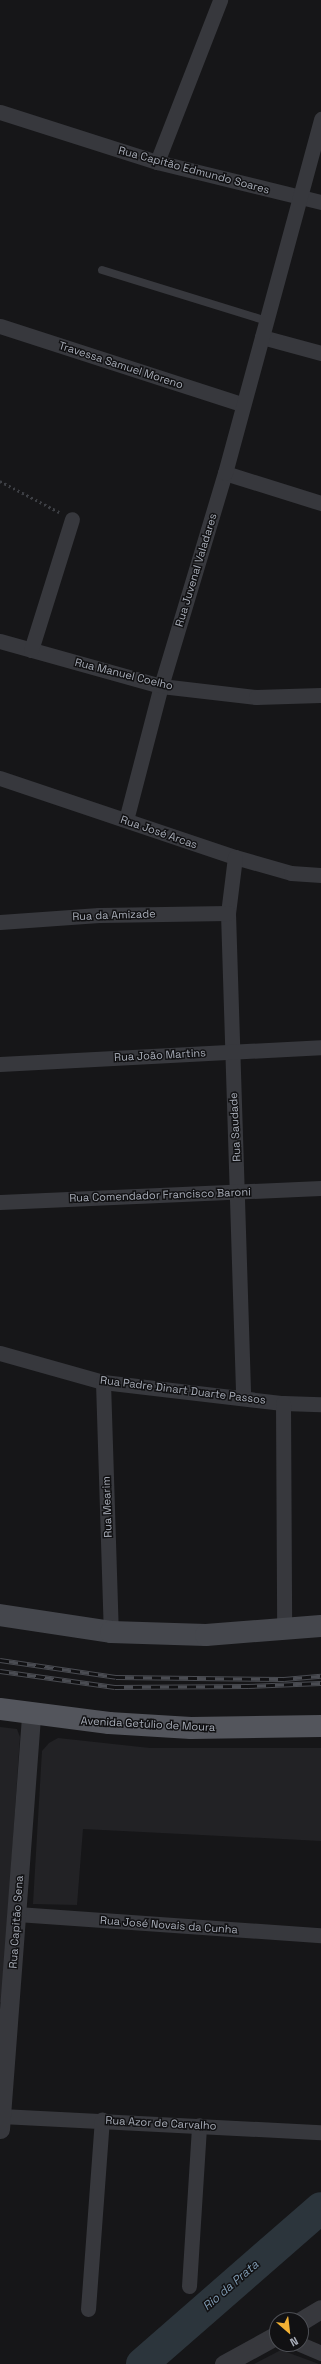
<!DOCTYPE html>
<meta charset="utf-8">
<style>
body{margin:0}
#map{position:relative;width:321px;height:2364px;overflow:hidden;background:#161618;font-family:"Space Grotesk",sans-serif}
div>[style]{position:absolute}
.built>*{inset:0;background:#222225}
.river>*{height:32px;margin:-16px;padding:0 16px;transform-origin:16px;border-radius:16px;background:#2c353c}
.path>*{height:2.5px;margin-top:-1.25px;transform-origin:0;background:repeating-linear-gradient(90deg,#3d3f44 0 2px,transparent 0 5px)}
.service>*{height:8px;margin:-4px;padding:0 4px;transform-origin:4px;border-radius:4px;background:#37383d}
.minor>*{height:15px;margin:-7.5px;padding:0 7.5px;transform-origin:7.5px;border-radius:7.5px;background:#37383d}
.tertiary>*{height:19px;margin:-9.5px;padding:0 9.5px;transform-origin:9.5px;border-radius:9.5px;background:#37383d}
.secondary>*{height:22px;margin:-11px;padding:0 11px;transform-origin:11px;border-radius:11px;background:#45474d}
.primary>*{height:22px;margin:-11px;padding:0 11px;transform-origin:11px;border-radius:11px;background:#53555c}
.rail>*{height:4.5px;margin-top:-2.25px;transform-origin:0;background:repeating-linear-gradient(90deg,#111113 0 9px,#4a4c52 0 18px);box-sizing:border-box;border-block:1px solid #4a4c52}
span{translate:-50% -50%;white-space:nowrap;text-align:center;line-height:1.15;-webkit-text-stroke:3px #111113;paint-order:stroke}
.street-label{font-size:11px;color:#a8adb8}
.water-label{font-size:12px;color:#7f9bb3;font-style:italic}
.north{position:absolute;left:269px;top:2312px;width:40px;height:40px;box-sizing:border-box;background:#111113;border:1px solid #4d4f55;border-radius:50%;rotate:152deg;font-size:11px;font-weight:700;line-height:16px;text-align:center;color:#a8adb8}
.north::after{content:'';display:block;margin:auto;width:14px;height:18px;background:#f2b134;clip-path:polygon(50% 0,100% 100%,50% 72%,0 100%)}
</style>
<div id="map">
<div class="built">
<i style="clip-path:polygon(0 1727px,17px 1729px,20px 1737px,2px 2002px,0 2002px)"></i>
<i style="clip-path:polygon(58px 1738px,150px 1748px,321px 1748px,321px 1841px,83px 1829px,77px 1905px,33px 1904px,42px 1751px,49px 1743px)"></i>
<i style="clip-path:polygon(281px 2350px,319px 2364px,254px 2364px)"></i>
</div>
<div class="river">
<i style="left:142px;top:2364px;width:237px;rotate:-41.1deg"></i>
</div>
<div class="path">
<i style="left:0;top:481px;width:67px;rotate:27.7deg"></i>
</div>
<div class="service">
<i style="left:102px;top:270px;width:170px;rotate:17.2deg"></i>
</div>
<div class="minor">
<i style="left:0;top:112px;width:165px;rotate:17.7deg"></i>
<i style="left:157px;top:162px;width:169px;rotate:13.7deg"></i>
<i style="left:157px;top:162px;width:174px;rotate:-68.7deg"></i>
<i style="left:0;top:326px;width:254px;rotate:17.9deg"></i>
<i style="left:262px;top:337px;width:61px;rotate:15.2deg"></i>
<i style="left:225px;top:473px;width:101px;rotate:17.4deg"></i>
<i style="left:0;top:641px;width:167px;rotate:15.6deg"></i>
<i style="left:161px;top:686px;width:96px;rotate:6.6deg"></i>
<i style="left:256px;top:697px;width:65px;rotate:-1.8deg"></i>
<i style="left:31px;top:650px;width:137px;rotate:-72.6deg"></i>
<i style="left:0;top:778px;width:248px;rotate:18.6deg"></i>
<i style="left:235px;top:857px;width:58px;rotate:15.9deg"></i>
<i style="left:291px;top:873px;width:30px;rotate:4deg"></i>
<i style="left:126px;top:820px;width:138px;rotate:-75.4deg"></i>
<i style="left:161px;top:686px;width:222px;rotate:-73.3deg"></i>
<i style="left:225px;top:473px;width:367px;rotate:-74.8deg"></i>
<i style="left:235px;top:857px;width:56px;rotate:97.1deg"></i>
<i style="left:228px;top:913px;width:484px;rotate:88.2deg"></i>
<i style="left:0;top:922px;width:99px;rotate:-4deg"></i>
<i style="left:99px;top:915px;width:129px;rotate:-0.9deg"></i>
<i style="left:0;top:1064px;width:321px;rotate:-3deg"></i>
<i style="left:0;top:1202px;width:321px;rotate:-2.5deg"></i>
<i style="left:0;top:1353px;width:107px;rotate:15.7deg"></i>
<i style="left:103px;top:1382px;width:181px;rotate:6.7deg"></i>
<i style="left:283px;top:1403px;width:38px;rotate:2deg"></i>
<i style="left:103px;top:1382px;width:250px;rotate:88.2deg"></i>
<i style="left:283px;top:1403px;width:225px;rotate:89.7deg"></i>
<i style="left:17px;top:1914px;width:305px;rotate:4deg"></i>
<i style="left:1px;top:2116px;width:320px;rotate:2.9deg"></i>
<i style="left:189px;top:2286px;width:161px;rotate:-86.4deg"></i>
<i style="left:88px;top:2309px;width:190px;rotate:-85.8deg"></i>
<i style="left:300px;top:2344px;width:23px;rotate:23deg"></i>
</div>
<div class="tertiary">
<i style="left:0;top:2129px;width:415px;rotate:-85.7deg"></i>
<i style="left:301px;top:2321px;width:23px;rotate:-31deg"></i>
<i style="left:224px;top:2364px;width:60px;rotate:-28.7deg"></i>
</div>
<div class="secondary">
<i style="left:0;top:1615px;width:112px;rotate:8.7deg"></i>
<i style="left:111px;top:1632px;width:95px;rotate:1.8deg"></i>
<i style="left:206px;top:1635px;width:115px;rotate:-4.5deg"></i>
</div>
<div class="primary">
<i style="left:0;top:1709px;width:110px;rotate:7.3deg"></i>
<i style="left:109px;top:1723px;width:82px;rotate:3.5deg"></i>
<i style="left:191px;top:1728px;width:130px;rotate:-0.9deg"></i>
</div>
<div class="rail">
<i style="left:0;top:1660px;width:117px;rotate:8.3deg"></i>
<i style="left:116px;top:1677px;width:168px;rotate:0.7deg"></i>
<i style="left:284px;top:1679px;width:37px;rotate:-5deg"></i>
<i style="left:0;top:1671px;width:116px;rotate:7.9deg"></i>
<i style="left:115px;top:1687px;width:133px;rotate:-0.4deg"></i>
<i style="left:248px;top:1686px;width:73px;rotate:-2.4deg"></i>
</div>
<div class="street-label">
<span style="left:194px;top:170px;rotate:15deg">Rua Capitão Edmundo Soares</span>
<span style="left:121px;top:365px;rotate:18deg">Travessa Samuel Moreno</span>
<span style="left:196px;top:570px;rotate:-73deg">Rua Juvenal Valadares</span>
<span style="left:124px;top:674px;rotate:14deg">Rua Manuel Coelho</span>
<span style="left:159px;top:832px;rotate:19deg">Rua José Arcas</span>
<span style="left:114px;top:915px;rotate:-2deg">Rua da Amizade</span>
<span style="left:160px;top:1055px;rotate:-3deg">Rua João Martins</span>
<span style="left:235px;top:1127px;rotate:-93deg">Rua Saudade</span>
<span style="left:160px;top:1195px;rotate:-2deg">Rua Comendador Francisco Baroni</span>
<span style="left:183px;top:1390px;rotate:7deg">Rua Padre Dinart Duarte Passos</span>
<span style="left:107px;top:1507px;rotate:-92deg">Rua Mearim</span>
<span style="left:148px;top:1724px;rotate:3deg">Avenida Getúlio de Moura</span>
<span style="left:16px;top:1922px;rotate:-86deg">Rua Capitão Sena</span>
<span style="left:169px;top:1925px;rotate:4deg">Rua José Novais da Cunha</span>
<span style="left:161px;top:2123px;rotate:3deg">Rua Azor de Carvalho</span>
</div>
<div class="water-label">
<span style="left:231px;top:2286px;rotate:-41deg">Rio da Prata</span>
</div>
<div class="north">N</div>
</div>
